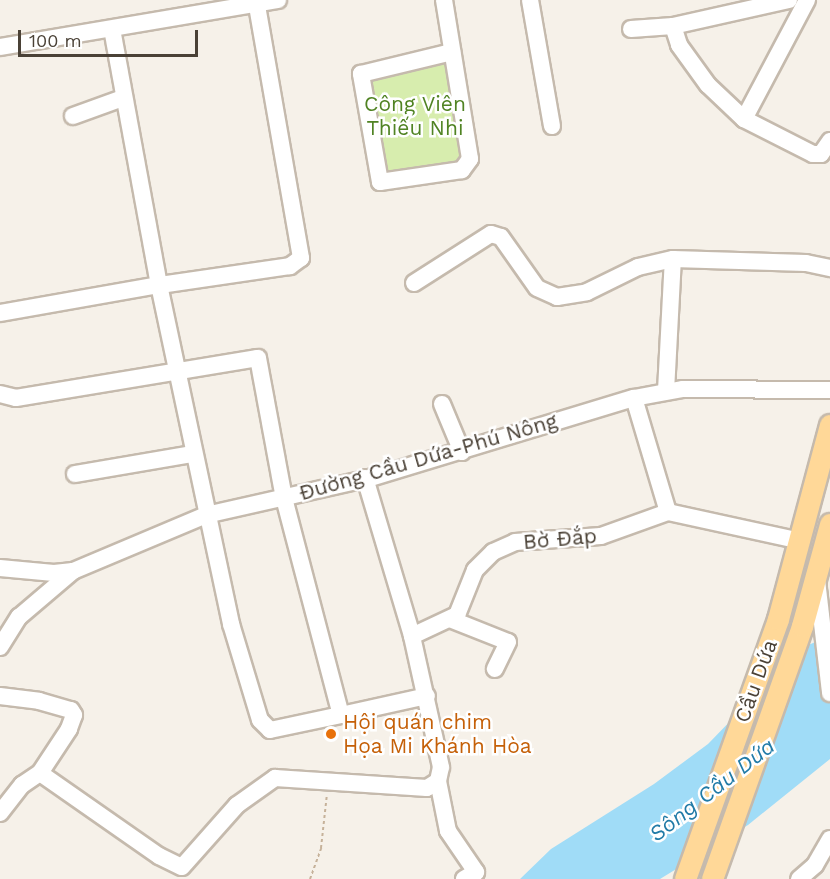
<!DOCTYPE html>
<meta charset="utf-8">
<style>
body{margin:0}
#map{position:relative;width:830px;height:879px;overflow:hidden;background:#f6f1e9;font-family:"Work Sans",sans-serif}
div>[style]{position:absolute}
.green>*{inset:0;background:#d7edae}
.water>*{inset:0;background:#a0dcf7}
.path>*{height:2px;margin-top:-1px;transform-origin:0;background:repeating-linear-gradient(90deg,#c6b29a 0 3px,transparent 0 6px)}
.roads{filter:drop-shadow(2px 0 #c5baad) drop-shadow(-2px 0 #c5baad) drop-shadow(0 2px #c5baad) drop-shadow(0 -2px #c5baad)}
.minor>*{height:16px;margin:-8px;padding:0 8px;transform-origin:8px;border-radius:8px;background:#fff}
.major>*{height:21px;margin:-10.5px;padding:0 10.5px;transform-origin:10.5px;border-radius:10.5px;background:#ffd898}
.dots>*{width:16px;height:16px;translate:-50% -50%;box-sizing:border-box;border:3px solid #fff;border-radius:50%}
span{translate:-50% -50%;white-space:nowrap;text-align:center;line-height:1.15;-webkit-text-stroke:5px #fff;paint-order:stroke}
.park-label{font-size:21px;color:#508323}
.street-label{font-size:21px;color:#4a4136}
.food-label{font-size:21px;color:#c56008}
.left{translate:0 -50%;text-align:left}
.water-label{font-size:22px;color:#217ba7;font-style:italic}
.scale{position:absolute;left:18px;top:30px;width:180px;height:27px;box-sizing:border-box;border:3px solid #4a4136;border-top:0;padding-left:8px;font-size:18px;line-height:21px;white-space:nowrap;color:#4a4136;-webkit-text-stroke:4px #fff;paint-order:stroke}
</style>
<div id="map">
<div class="green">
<i style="clip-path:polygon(443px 61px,451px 69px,466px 153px,460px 164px,385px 178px,367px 74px)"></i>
</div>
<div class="water">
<i style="clip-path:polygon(830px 636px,830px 759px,748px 825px,660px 879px,520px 879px,551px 849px,654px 784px,708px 744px,801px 648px)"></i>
</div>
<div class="path">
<i style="left:310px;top:879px;width:33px;rotate:-70deg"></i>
<i style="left:321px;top:848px;width:54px;rotate:-83.7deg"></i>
</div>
<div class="roads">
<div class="minor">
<i style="left:256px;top:0;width:262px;rotate:80.1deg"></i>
<i style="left:301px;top:258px;width:14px;rotate:144deg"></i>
<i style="left:290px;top:266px;width:132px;rotate:171.7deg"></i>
<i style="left:159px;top:285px;width:347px;rotate:78deg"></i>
<i style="left:231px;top:624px;width:100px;rotate:73.2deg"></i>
<i style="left:260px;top:720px;width:14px;rotate:45deg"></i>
<i style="left:270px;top:730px;width:73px;rotate:-11.9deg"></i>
<i style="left:444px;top:0;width:161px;rotate:80.7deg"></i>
<i style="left:470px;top:159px;width:14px;rotate:126deg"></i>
<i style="left:462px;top:170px;width:83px;rotate:171.7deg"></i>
<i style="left:380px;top:182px;width:110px;rotate:-100deg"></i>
<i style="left:361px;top:74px;width:94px;rotate:-13.6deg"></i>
<i style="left:530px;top:0;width:128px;rotate:80.1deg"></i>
<i style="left:789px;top:0;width:119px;rotate:167.4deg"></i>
<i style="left:673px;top:26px;width:20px;rotate:72deg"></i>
<i style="left:679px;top:45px;width:49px;rotate:54.1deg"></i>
<i style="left:708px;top:85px;width:50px;rotate:43.4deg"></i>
<i style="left:744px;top:119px;width:135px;rotate:-62.1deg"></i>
<i style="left:631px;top:29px;width:42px;rotate:-4.1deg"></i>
<i style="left:0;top:47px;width:282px;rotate:-9.6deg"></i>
<i style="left:73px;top:116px;width:53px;rotate:-19.8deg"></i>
<i style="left:744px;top:119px;width:77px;rotate:26.9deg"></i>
<i style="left:813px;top:154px;width:8px"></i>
<i style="left:821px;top:154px;width:16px;rotate:-55deg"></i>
<i style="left:414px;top:283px;width:91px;rotate:-32.5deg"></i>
<i style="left:491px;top:234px;width:10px;rotate:17deg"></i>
<i style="left:501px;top:237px;width:62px;rotate:54.8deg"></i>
<i style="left:537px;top:288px;width:22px;rotate:24deg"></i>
<i style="left:557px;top:297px;width:30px;rotate:-9deg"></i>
<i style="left:587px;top:292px;width:57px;rotate:-26.1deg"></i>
<i style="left:638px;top:267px;width:36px;rotate:-13deg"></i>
<i style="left:0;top:313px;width:161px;rotate:-10deg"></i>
<i style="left:159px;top:285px;width:260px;rotate:-100.4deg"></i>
<i style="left:666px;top:391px;width:132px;rotate:-87deg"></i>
<i style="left:673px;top:259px;width:133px;rotate:1.7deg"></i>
<i style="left:806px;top:263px;width:25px;rotate:12deg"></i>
<i style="left:0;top:394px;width:16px;rotate:14deg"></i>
<i style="left:16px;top:398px;width:245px;rotate:-9.4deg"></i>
<i style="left:258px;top:358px;width:142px;rotate:79.5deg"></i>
<i style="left:284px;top:498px;width:224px;rotate:75.3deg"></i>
<i style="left:341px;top:715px;width:88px;rotate:-12.5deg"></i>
<i style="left:634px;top:398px;width:119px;rotate:73.4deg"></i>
<i style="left:442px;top:404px;width:52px;rotate:67.4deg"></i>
<i style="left:75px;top:474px;width:119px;rotate:-9.7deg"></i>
<i style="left:365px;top:478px;width:165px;rotate:73.4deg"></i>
<i style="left:412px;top:636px;width:50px;rotate:-25deg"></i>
<i style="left:457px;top:615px;width:48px;rotate:-68.2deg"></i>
<i style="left:475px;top:570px;width:25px;rotate:-45deg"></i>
<i style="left:493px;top:552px;width:24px;rotate:-24deg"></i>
<i style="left:515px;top:542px;width:86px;rotate:-4deg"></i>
<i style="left:601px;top:536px;width:71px;rotate:-19.7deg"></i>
<i style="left:668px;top:512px;width:136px;rotate:12.3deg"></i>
<i style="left:0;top:568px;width:54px;rotate:5.3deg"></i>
<i style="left:54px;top:573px;width:19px;rotate:-6deg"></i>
<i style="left:73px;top:571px;width:144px;rotate:-22.8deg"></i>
<i style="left:206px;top:515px;width:168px;rotate:-12.7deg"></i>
<i style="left:370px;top:478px;width:276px;rotate:-16.9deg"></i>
<i style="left:634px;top:398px;width:50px;rotate:-10.4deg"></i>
<i style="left:683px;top:389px;width:147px;rotate:0.4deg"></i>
<i style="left:817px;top:580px;width:114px;rotate:83.4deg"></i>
<i style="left:450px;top:619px;width:62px;rotate:21.6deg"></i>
<i style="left:508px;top:642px;width:30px;rotate:116deg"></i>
<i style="left:0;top:647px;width:36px;rotate:-58deg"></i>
<i style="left:19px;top:617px;width:71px;rotate:-40.4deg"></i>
<i style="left:0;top:696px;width:39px;rotate:7deg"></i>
<i style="left:39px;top:701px;width:33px;rotate:16deg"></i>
<i style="left:71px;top:710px;width:6px;rotate:59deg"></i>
<i style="left:74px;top:715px;width:15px;rotate:110deg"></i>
<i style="left:69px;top:729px;width:53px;rotate:123.4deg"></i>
<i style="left:438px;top:781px;width:51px;rotate:78.7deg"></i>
<i style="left:448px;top:831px;width:50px;rotate:55.7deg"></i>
<i style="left:476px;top:872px;width:14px;rotate:150deg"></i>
<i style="left:0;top:813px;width:36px;rotate:-52deg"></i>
<i style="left:22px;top:785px;width:22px;rotate:-34deg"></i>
<i style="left:40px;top:773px;width:145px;rotate:34.9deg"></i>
<i style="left:159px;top:856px;width:25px;rotate:26deg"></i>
<i style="left:182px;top:867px;width:83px;rotate:-48.4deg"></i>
<i style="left:237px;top:805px;width:47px;rotate:-35.4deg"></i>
<i style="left:275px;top:778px;width:152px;rotate:3.8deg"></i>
<i style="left:427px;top:788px;width:13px;rotate:-32deg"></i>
<i style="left:438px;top:781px;width:14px;rotate:-78deg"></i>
<i style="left:441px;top:767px;width:134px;rotate:-102.5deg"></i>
<i style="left:799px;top:879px;width:21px;rotate:-41deg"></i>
<i style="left:815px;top:865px;width:30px;rotate:-60deg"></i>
</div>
<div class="major">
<i style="left:685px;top:879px;width:276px;rotate:-70.3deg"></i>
<i style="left:778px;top:619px;width:201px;rotate:-75deg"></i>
<i style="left:712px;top:879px;width:269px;rotate:-70.4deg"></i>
<i style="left:802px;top:626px;width:106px;rotate:-74.6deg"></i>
</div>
</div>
<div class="dots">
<i style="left:331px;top:734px;background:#e8710a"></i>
</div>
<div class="park-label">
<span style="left:415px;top:116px">Công Viên<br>Thiếu Nhi</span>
</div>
<div class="street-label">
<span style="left:428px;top:457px;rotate:-16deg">Đường Cầu Dứa-Phú Nông</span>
<span style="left:560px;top:539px;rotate:-5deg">Bờ Đắp</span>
<span style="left:756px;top:681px;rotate:-70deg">Cầu Dứa</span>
</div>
<div class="food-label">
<span class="left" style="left:343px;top:734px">Hội quán chim<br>Họa Mi Khánh Hòa</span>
</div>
<div class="water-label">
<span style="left:712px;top:790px;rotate:-38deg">Sông Cầu Dứa</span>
</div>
<div class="scale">100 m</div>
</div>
